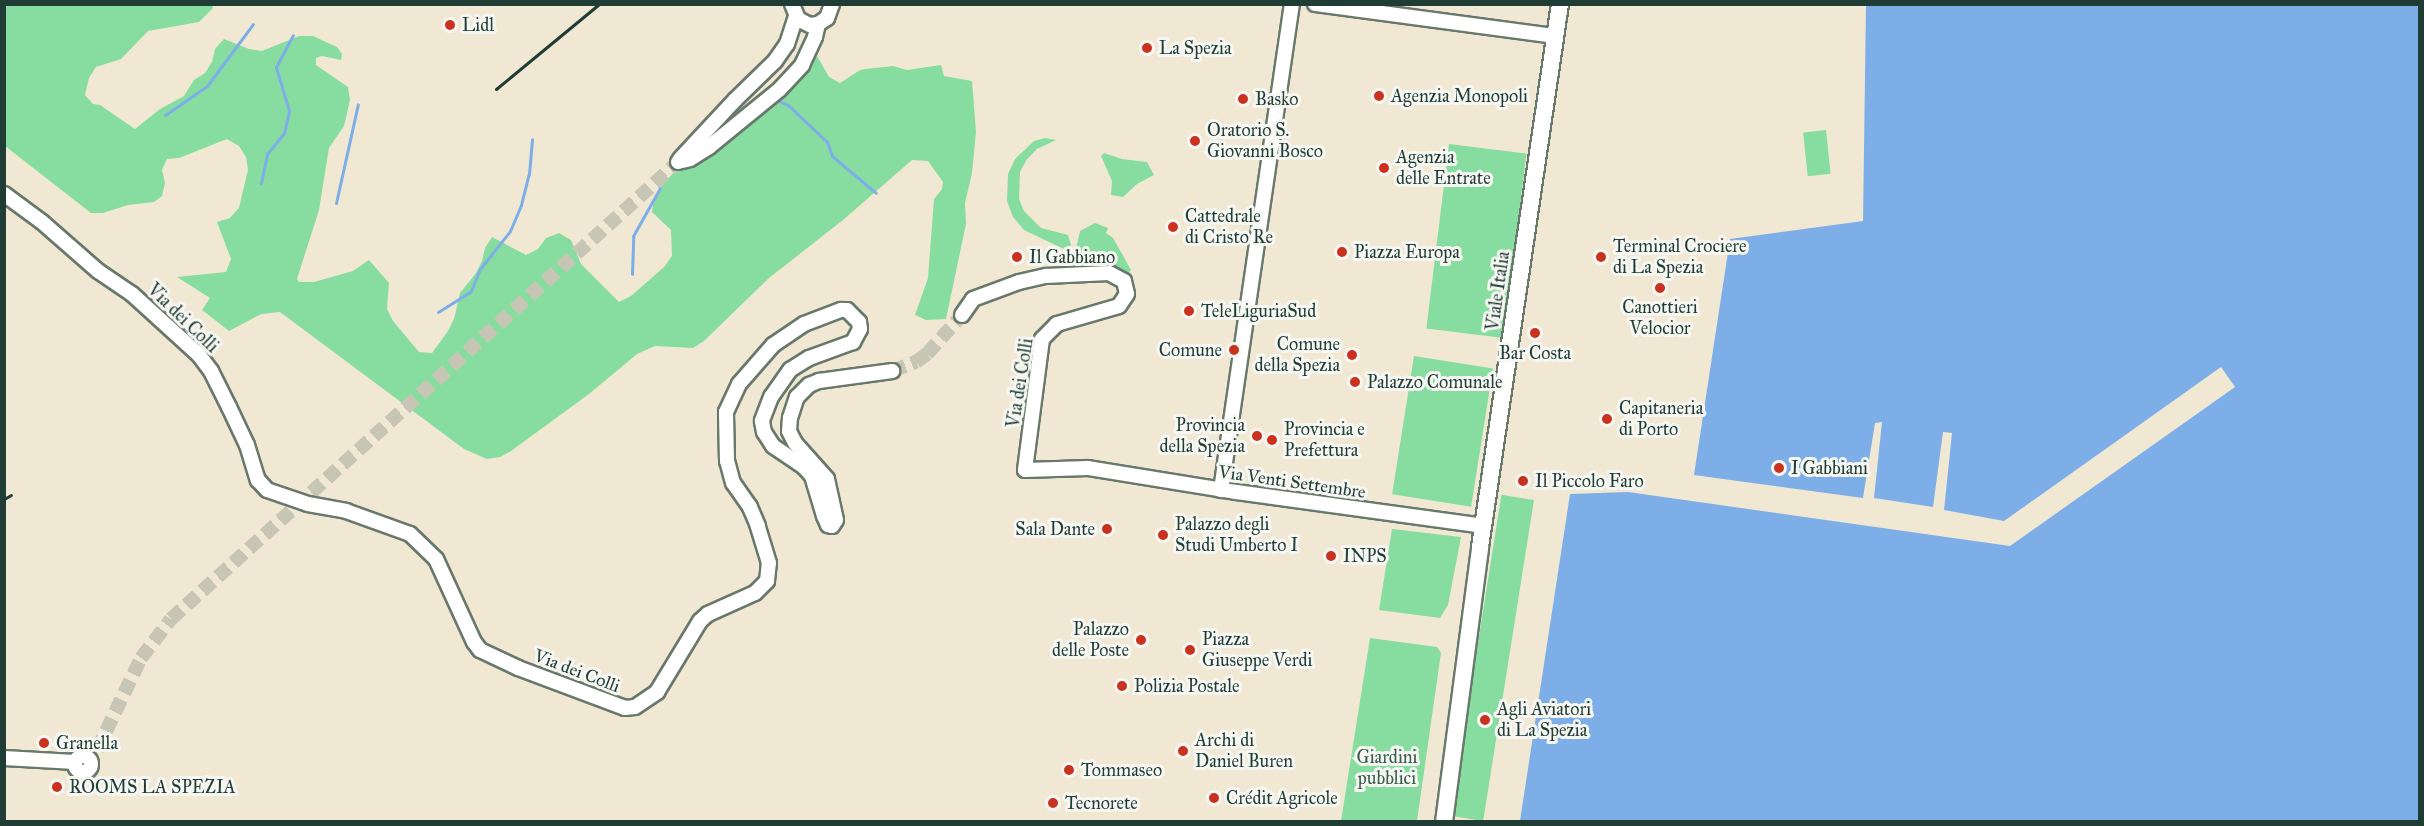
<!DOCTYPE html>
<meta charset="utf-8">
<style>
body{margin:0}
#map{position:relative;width:2424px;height:826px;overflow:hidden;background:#f1e8d4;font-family:"IM FELL Great Primer",serif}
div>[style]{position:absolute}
.green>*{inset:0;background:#87dda0;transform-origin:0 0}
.water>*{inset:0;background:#7daee8}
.stream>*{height:3px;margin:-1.5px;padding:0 1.5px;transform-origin:1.5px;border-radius:1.5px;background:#7daee8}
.tertiary-tunnel>*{height:14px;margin-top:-7px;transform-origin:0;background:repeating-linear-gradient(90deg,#c7c6b4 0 14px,transparent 0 21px)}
.roads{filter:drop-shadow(2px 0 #68796c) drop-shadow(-2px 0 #68796c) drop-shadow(0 2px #68796c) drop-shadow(0 -2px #68796c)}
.tertiary>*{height:14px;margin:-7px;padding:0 7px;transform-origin:7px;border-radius:7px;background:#fff}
.tertiary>.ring{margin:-7px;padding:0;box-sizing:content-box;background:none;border:14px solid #fff;border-radius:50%}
.primary>*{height:16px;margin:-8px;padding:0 8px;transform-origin:8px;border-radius:8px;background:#fff}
.rail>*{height:3px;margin:-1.5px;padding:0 1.5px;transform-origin:1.5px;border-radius:1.5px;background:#1f3d34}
.dots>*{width:16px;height:16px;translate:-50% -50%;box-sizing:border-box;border:3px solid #f6f6f2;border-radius:50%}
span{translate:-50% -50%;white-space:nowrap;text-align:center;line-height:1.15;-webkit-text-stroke:6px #f6f6f2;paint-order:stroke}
.poi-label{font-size:18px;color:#1f3d34}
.left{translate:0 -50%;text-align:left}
.right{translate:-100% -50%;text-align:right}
.street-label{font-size:18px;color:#1f3d34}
.park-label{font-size:18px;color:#345d4a}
.frame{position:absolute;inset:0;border:6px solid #1f3d34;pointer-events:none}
</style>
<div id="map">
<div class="green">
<i style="clip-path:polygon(4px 5px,212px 5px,213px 8px,199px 22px,148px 31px,121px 59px,96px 67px,89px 78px,85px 95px,93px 104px,100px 105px,135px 129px,160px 109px,184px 96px,194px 80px,205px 73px,212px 62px,215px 49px,224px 39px,249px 49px,262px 51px,299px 36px,313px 36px,337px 47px,342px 54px,341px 60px,322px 56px,316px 58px,316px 65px,348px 87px,350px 100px,344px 126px,329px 148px,319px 210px,297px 279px,299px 282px,314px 282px,353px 271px,369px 260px,389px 283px,387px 309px,393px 321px,419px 352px,432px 353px,448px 331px,454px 319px,460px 293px,476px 273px,482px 261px,485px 248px,492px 237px,526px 255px,538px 249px,546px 238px,559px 233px,571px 240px,581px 264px,619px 302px,631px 296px,664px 267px,672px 256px,671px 230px,652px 212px,654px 199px,661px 187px,673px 173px,705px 158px,735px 137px,782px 97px,817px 56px,829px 77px,840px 83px,860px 70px,866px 69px,893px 66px,907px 70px,941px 65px,944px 76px,972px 81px,976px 132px,972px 173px,965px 203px,966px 224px,946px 319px,926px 320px,915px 315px,928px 278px,934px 199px,942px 189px,943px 182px,928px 161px,912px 160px,843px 220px,769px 278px,704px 341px,693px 348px,655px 346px,637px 354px,589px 394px,511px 451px,500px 457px,487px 459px,464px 449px,280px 312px,261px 314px,229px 331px,202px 310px,210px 298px,177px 277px,226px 272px,231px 259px,217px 222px,230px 218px,239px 208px,248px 170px,246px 157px,239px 146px,227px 139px,179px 158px,167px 159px,162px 170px,165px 183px,162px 196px,154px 202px,128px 205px,103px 213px,91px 213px,5px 146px)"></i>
<i style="left:1826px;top:130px;width:44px;height:23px;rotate:84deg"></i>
<i style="clip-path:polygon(1045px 138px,1056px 140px,1037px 149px,1027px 159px,1020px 172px,1019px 199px,1024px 211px,1041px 228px,1068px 235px,1071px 245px,1066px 250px,1024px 230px,1013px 217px,1007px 201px,1008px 174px,1015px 159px,1034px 141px)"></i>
<i style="left:1449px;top:144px;width:78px;height:186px;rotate:7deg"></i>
<i style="clip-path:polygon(1104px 153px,1122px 159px,1147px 162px,1154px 175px,1137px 184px,1123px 197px,1111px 195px,1112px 181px,1101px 156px)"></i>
<i style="clip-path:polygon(1095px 223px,1108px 228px,1106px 233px,1113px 238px,1131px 270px,1128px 274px,1075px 253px,1080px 231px)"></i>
<i style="left:1414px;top:356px;width:80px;height:140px;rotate:9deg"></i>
<i style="left:1534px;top:500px;width:325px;height:33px;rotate:99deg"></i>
<i style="clip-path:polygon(1392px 529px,1461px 537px,1448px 605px,1440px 618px,1379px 610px)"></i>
<i style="clip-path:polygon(1370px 638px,1437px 647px,1441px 653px,1417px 821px,1341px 821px)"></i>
</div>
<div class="water">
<i style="clip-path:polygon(1866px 5px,2419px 5px,2419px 821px,1520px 821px,1570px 494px,1628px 492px,2010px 546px,2235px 387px,2221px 367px,2004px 521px,1944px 510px,1952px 433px,1943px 432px,1933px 507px,1874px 498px,1882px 422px,1875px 423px,1863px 498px,1694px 475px,1730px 239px,1863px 221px)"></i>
</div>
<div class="stream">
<i style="left:779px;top:101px;width:10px;rotate:24deg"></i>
<i style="left:788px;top:105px;width:54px;rotate:43.5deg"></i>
<i style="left:827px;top:142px;width:15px;rotate:70deg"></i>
<i style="left:832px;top:156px;width:57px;rotate:40.1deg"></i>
<i style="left:165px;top:115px;width:51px;rotate:-34.6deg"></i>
<i style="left:207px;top:86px;width:77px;rotate:-53.4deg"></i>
<i style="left:261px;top:183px;width:30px;rotate:-78deg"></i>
<i style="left:267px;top:154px;width:27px;rotate:-51deg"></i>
<i style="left:284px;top:133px;width:23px;rotate:-77deg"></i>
<i style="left:289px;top:111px;width:46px;rotate:-106.5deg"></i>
<i style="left:276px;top:67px;width:36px;rotate:-62deg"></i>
<i style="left:336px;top:203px;width:101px;rotate:-77.5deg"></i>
<i style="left:632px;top:274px;width:38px;rotate:-88deg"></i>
<i style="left:633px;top:236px;width:55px;rotate:-60.6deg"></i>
<i style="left:438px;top:312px;width:39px;rotate:-32deg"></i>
<i style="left:471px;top:291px;width:24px;rotate:-68deg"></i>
<i style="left:480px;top:269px;width:48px;rotate:-51.7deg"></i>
<i style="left:510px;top:231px;width:28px;rotate:-67deg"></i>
<i style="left:521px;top:205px;width:32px;rotate:-76deg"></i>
<i style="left:529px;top:174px;width:35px;rotate:-85deg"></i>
</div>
<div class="tertiary-tunnel">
<i style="left:892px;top:371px;width:26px;rotate:-21deg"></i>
<i style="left:916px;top:362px;width:14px;rotate:-36deg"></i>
<i style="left:927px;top:354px;width:52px;rotate:-48.1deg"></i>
<i style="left:97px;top:750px;width:102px;rotate:-64.4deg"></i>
<i style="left:141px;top:658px;width:49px;rotate:-52.4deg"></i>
<i style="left:171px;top:619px;width:683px;rotate:-42.03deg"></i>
</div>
<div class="roads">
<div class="tertiary">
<i style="left:792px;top:4px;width:16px;rotate:68deg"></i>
<i style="left:798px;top:19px;width:13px;rotate:27deg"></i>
<i style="left:810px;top:25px;width:8px;rotate:-7deg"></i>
<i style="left:818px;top:24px;width:11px;rotate:-34deg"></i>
<i style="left:827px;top:18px;width:15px;rotate:-70deg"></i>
<i style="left:1315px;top:4px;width:243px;rotate:7.6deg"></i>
<i style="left:680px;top:159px;width:81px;rotate:-47deg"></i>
<i style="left:735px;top:100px;width:56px;rotate:-44.3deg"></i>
<i style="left:775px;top:61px;width:21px;rotate:-55deg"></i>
<i style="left:787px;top:44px;width:29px;rotate:-72deg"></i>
<i style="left:678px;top:162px;width:12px;rotate:-14deg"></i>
<i style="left:690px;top:159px;width:22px;rotate:-32deg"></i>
<i style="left:709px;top:147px;width:90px;rotate:-39.2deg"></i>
<i style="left:779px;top:90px;width:34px;rotate:-47deg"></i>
<i style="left:802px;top:65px;width:31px;rotate:-65deg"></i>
<i style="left:815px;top:37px;width:13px;rotate:-77deg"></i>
<i style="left:4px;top:194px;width:47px;rotate:36.4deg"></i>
<i style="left:42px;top:222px;width:74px;rotate:41.2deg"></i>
<i style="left:98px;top:271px;width:41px;rotate:34.1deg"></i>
<i style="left:132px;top:294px;width:91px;rotate:42.3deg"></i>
<i style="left:199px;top:355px;width:20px;rotate:53deg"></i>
<i style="left:211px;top:371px;width:40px;rotate:63.4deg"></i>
<i style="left:229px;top:407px;width:42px;rotate:64.7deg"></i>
<i style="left:247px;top:445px;width:37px;rotate:73deg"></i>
<i style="left:258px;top:480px;width:13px;rotate:48deg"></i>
<i style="left:267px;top:490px;width:43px;rotate:18.9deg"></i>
<i style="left:308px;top:504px;width:39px;rotate:10deg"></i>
<i style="left:346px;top:511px;width:68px;rotate:19.8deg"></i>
<i style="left:410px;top:534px;width:36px;rotate:44deg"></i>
<i style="left:436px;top:559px;width:91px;rotate:65.4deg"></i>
<i style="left:474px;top:642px;width:10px;rotate:53deg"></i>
<i style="left:480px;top:650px;width:42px;rotate:25.3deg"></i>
<i style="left:518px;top:668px;width:114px;rotate:20.5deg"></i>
<i style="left:625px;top:708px;width:10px;rotate:-6deg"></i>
<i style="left:635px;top:707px;width:27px;rotate:-34deg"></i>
<i style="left:657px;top:692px;width:83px;rotate:-58.8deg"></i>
<i style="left:700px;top:621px;width:11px;rotate:-41deg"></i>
<i style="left:708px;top:614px;width:51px;rotate:-24.1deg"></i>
<i style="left:755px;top:593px;width:17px;rotate:-45deg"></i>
<i style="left:767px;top:581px;width:18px;rotate:-84deg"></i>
<i style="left:769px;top:563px;width:39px;rotate:-107deg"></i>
<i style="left:758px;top:526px;width:21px;rotate:-113deg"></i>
<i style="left:750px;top:507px;width:29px;rotate:-125deg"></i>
<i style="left:733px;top:483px;width:23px;rotate:-105deg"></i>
<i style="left:727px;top:461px;width:49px;rotate:-91.2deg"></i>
<i style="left:726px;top:412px;width:31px;rotate:-65deg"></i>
<i style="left:739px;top:384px;width:52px;rotate:-48.9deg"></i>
<i style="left:773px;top:345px;width:37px;rotate:-34deg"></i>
<i style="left:804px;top:324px;width:40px;rotate:-21deg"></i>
<i style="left:841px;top:310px;width:6px"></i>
<i style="left:847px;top:310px;width:17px;rotate:45deg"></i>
<i style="left:859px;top:322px;width:7px;rotate:82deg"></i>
<i style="left:860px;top:329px;width:15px;rotate:118deg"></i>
<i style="left:853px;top:342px;width:47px;rotate:160deg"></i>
<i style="left:809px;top:358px;width:22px;rotate:148deg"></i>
<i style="left:790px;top:370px;width:33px;rotate:125deg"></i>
<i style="left:771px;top:397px;width:26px;rotate:111deg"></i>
<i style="left:762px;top:421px;width:11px;rotate:80deg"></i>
<i style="left:764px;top:432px;width:17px;rotate:57deg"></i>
<i style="left:773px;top:446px;width:37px;rotate:34deg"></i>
<i style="left:804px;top:467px;width:12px;rotate:48deg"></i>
<i style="left:812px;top:476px;width:42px;rotate:73.3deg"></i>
<i style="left:824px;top:516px;width:10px;rotate:66deg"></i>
<i style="left:828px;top:525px;width:4px;rotate:14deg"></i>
<i style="left:832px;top:526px;width:7px;rotate:-56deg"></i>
<i style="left:836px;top:520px;width:42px;rotate:-102.4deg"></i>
<i style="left:827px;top:479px;width:48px;rotate:-131.6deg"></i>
<i style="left:795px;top:443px;width:13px;rotate:-117deg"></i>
<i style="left:789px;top:431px;width:13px;rotate:-86deg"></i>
<i style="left:790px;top:418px;width:22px;rotate:-72deg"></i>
<i style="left:797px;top:397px;width:17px;rotate:-45deg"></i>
<i style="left:809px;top:385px;width:11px;rotate:-22deg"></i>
<i style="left:819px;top:381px;width:74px;rotate:-7.8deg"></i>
<i style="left:962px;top:315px;width:19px;rotate:-55deg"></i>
<i style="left:973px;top:299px;width:49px;rotate:-20.3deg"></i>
<i style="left:1019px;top:282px;width:28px;rotate:-13deg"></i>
<i style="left:1046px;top:276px;width:63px;rotate:-2.7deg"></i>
<i style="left:1109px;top:273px;width:17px;rotate:28deg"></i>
<i style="left:1124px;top:281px;width:13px;rotate:77deg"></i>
<i style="left:1127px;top:294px;width:14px;rotate:124deg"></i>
<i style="left:1119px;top:306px;width:65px;rotate:163.8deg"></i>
<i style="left:1057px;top:324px;width:21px;rotate:135deg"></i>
<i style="left:1042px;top:339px;width:132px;rotate:97.4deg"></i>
<i style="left:1025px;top:470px;width:63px;rotate:-1.8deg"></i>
<i style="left:1088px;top:468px;width:150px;rotate:9.2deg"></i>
<i style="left:1236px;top:492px;width:249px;rotate:7.8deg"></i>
<i style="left:1221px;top:490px;width:491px;rotate:-81.7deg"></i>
<i class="ring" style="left:75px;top:756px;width:2px;height:2px"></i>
<i style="left:4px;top:758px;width:71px;rotate:3.2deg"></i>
</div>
<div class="primary">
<i style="left:1444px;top:822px;width:277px;rotate:-82.5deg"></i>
<i style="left:1480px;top:547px;width:549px;rotate:-81.62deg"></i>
</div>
</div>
<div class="rail">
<i style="left:496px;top:89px;width:134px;rotate:-39.5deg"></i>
<i style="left:4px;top:499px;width:8px;rotate:-30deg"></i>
</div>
<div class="dots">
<i style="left:450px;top:25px;background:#c8321e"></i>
<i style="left:1147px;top:48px;background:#c8321e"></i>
<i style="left:1379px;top:96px;background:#c8321e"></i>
<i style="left:1243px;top:99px;background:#c8321e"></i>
<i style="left:1195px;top:141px;background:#c8321e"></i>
<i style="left:1384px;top:168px;background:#c8321e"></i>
<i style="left:1173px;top:227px;background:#c8321e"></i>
<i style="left:1342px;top:252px;background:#c8321e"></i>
<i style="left:1017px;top:257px;background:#c8321e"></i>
<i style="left:1601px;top:257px;background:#c8321e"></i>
<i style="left:1660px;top:288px;background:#c8321e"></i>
<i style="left:1189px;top:311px;background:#c8321e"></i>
<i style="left:1535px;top:333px;background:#c8321e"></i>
<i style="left:1234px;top:350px;background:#c8321e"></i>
<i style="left:1352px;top:355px;background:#c8321e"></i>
<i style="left:1355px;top:382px;background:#c8321e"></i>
<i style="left:1607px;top:419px;background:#c8321e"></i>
<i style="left:1257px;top:436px;background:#c8321e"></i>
<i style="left:1272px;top:440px;background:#c8321e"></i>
<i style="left:1779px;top:468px;background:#c8321e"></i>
<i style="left:1523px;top:481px;background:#c8321e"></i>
<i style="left:1107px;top:529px;background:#c8321e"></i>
<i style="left:1163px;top:535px;background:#c8321e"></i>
<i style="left:1331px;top:556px;background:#c8321e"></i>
<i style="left:1141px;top:640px;background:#c8321e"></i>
<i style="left:1190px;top:650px;background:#c8321e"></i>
<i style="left:1122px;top:686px;background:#c8321e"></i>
<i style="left:1485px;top:720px;background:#c8321e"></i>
<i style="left:44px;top:743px;background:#c8321e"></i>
<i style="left:1183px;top:751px;background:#c8321e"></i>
<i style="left:1069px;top:770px;background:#c8321e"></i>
<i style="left:57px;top:787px;background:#c8321e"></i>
<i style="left:1214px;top:798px;background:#c8321e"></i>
<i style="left:1053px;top:803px;background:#c8321e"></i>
</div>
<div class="poi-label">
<span class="left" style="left:462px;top:25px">Lidl</span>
<span class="left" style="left:1159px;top:48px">La Spezia</span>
<span class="left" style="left:1391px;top:96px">Agenzia Monopoli</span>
<span class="left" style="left:1255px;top:99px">Basko</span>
<span class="left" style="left:1207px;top:141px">Oratorio S.<br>Giovanni Bosco</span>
<span class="left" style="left:1396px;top:168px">Agenzia<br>delle Entrate</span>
<span class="left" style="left:1185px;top:227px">Cattedrale<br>di Cristo Re</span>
<span class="left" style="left:1613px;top:257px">Terminal Crociere<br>di La Spezia</span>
<span class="left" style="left:1354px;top:252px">Piazza Europa</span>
<span class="left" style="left:1029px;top:257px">Il Gabbiano</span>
<span style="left:1660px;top:318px">Canottieri<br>Velocior</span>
<span class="left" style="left:1201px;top:311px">TeleLiguriaSud</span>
<span class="right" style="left:1340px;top:355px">Comune<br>della Spezia</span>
<span class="right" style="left:1222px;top:350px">Comune</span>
<span style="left:1535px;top:353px">Bar Costa</span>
<span class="left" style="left:1367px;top:382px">Palazzo Comunale</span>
<span class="left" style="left:1619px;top:419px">Capitaneria<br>di Porto</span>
<span class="right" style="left:1245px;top:436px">Provincia<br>della Spezia</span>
<span class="left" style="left:1284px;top:440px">Provincia e<br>Prefettura</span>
<span class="left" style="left:1791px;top:468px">I Gabbiani</span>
<span class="left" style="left:1535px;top:481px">Il Piccolo Faro</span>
<span class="left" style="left:1175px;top:535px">Palazzo degli<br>Studi Umberto I</span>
<span class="right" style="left:1095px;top:529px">Sala Dante</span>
<span class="left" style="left:1343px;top:556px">INPS</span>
<span class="right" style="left:1129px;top:640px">Palazzo<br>delle Poste</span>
<span class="left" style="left:1202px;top:650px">Piazza<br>Giuseppe Verdi</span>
<span class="left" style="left:1134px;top:686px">Polizia Postale</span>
<span class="left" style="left:1497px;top:720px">Agli Aviatori<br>di La Spezia</span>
<span class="left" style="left:1195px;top:751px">Archi di<br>Daniel Buren</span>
<span class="left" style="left:56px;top:743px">Granella</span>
<span class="left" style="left:1081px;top:770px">Tommaseo</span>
<span class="left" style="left:69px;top:787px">ROOMS LA SPEZIA</span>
<span class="left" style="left:1226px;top:798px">Crédit Agricole</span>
<span class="left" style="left:1065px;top:803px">Tecnorete</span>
</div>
<div class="street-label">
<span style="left:1498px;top:291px;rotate:-82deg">Viale Italia</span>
<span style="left:183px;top:318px;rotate:44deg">Via dei Colli</span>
<span style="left:1020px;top:383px;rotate:-81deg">Via dei Colli</span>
<span style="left:1292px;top:482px;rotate:8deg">Via Venti Settembre</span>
<span style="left:577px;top:671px;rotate:21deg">Via dei Colli</span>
</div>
<div class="park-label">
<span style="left:1387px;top:768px">Giardini<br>pubblici</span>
</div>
<div class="frame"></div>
</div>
